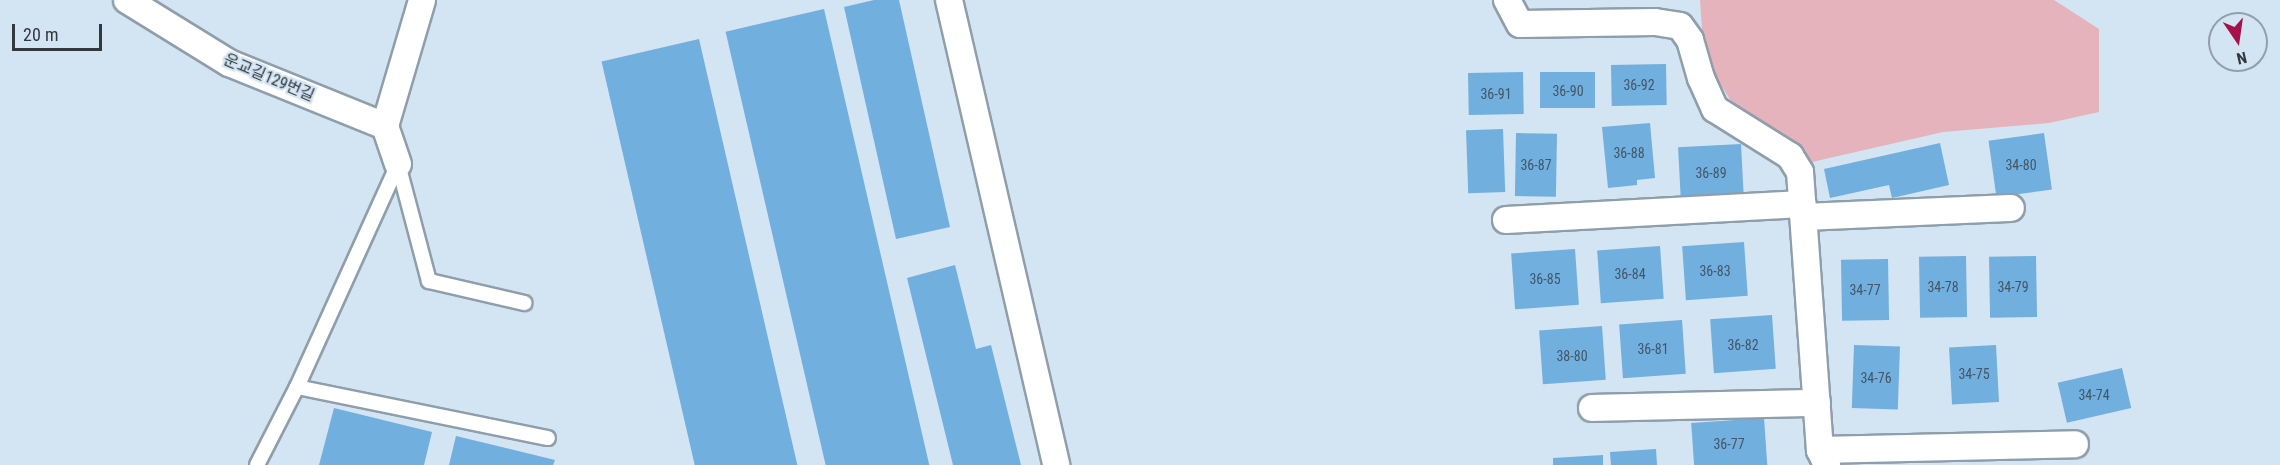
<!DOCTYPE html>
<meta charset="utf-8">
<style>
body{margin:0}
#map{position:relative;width:2280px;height:465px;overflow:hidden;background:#d3e4f2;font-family:"Roboto Condensed","Noto Sans KR",sans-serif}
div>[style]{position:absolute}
.green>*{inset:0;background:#e5b3bc}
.building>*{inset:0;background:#71afdf;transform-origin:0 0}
.roads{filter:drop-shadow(2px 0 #8f9eab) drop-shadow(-2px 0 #8f9eab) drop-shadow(0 2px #8f9eab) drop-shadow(0 -2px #8f9eab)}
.lane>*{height:14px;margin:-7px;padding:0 7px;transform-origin:7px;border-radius:7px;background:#fff}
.street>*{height:26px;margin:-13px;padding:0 13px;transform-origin:13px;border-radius:13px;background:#fff}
span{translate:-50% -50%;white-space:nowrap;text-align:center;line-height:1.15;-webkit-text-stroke:4.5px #d3e4f2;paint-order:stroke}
.number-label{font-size:14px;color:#425666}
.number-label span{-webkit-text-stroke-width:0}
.street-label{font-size:16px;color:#32383e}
.north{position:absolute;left:2208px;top:12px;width:60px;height:60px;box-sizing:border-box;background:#d3e4f2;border:2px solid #939faa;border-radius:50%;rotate:167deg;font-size:16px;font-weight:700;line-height:24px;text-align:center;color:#32383e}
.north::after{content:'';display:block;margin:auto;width:21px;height:27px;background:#a6114b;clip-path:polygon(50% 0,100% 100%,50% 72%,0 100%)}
.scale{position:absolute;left:12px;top:24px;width:90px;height:27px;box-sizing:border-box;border:3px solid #32383e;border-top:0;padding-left:8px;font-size:18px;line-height:21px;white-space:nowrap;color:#32383e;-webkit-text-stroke:4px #d3e4f2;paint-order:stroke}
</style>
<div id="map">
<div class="green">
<i style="clip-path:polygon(1700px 0,2054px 0,2099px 29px,2099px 112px,2049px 123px,1943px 132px,1812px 162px,1787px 147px,1734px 106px,1704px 57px)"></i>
</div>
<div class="building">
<i style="clip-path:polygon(874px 0,899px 0,950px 227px,896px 239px,844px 7px)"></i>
<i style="left:824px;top:9px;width:468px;height:101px;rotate:77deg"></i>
<i style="left:699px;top:39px;width:437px;height:100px;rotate:77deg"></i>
<i style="left:1666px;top:64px;width:41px;height:55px;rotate:89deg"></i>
<i style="left:1523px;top:72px;width:42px;height:55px;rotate:89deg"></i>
<i style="left:1595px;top:72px;width:36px;height:55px;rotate:90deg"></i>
<i style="clip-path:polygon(1650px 123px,1655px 178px,1637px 180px,1637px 185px,1608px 188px,1602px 127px)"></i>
<i style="left:1503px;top:129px;width:63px;height:37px;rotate:88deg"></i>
<i style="left:1516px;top:133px;width:41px;height:63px;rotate:1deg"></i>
<i style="left:2044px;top:133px;width:57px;height:56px;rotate:82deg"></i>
<i style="clip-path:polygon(1940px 143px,1949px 185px,1892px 198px,1889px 185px,1830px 198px,1824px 169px)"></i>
<i style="left:1741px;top:144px;width:54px;height:63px;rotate:87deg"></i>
<i style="left:1744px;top:242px;width:54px;height:62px;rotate:86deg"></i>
<i style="left:1660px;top:246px;width:53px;height:63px;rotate:86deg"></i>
<i style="left:1575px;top:249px;width:56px;height:64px;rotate:86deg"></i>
<i style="left:1966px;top:256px;width:61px;height:47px;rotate:89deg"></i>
<i style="left:2036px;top:256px;width:61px;height:47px;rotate:89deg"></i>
<i style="left:1888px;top:259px;width:61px;height:47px;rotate:89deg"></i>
<i style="clip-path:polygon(955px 265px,976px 349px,991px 345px,1021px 465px,953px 465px,907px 278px)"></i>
<i style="left:1772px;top:315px;width:54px;height:62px;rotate:86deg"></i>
<i style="left:1682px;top:320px;width:54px;height:63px;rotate:86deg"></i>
<i style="left:1602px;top:326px;width:54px;height:63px;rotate:86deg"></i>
<i style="left:1854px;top:345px;width:46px;height:63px;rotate:2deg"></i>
<i style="left:1996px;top:345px;width:57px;height:47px;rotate:87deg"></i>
<i style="left:2122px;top:368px;width:41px;height:66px;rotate:77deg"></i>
<i style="clip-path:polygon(334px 408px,432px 432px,424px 465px,319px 465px)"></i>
<i style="left:1764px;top:418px;width:47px;height:73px;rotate:86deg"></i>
<i style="clip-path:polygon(456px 436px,555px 460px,553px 465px,449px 465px)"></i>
<i style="clip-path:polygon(1656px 449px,1657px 465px,1611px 465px,1610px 452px)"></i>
<i style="clip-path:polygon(1603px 455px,1603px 465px,1553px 465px,1553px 458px)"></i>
</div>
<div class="roads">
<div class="lane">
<i style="left:398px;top:164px;width:121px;rotate:75.2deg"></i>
<i style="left:429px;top:281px;width:98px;rotate:13deg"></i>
<i style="left:297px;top:387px;width:256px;rotate:11.5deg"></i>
<i style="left:257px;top:465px;width:88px;rotate:-62.9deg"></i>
<i style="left:297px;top:387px;width:245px;rotate:-65.6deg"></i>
</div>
<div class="street">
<i style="left:127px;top:0;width:120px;rotate:31.7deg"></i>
<i style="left:229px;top:63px;width:168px;rotate:22deg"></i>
<i style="left:949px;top:0;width:477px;rotate:77deg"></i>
<i style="left:1507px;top:0;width:27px;rotate:62deg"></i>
<i style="left:1520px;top:24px;width:135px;rotate:-0.8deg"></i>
<i style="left:1655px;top:22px;width:25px;rotate:9deg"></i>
<i style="left:1680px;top:26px;width:17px;rotate:54deg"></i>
<i style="left:1690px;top:40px;width:40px;rotate:74deg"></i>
<i style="left:1701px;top:78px;width:34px;rotate:66deg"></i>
<i style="left:1715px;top:109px;width:89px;rotate:32.1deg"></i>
<i style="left:1790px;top:156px;width:19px;rotate:58deg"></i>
<i style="left:1800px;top:172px;width:279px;rotate:85.9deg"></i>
<i style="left:1820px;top:450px;width:17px;rotate:65deg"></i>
<i style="left:398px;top:164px;width:40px;rotate:-108.9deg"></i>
<i style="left:385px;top:126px;width:131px;rotate:-73.6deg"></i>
<i style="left:1804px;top:217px;width:207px;rotate:-2.5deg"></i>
<i style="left:1506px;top:220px;width:297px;rotate:-3.1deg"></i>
<i style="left:1592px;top:408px;width:225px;rotate:-1.3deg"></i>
<i style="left:1820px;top:450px;width:255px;rotate:-1.3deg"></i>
</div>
</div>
<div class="number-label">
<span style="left:1639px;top:85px">36-92</span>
<span style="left:1568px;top:91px">36-90</span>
<span style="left:1496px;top:94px">36-91</span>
<span style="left:1629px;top:153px">36-88</span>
<span style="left:1536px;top:165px">36-87</span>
<span style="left:2021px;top:165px">34-80</span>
<span style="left:1711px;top:173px">36-89</span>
<span style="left:1715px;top:271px">36-83</span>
<span style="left:1630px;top:274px">36-84</span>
<span style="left:1545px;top:279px">36-85</span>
<span style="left:1943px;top:287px">34-78</span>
<span style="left:2013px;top:287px">34-79</span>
<span style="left:1865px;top:290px">34-77</span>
<span style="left:1743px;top:345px">36-82</span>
<span style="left:1653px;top:349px">36-81</span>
<span style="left:1572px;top:356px">38-80</span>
<span style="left:1974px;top:374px">34-75</span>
<span style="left:1876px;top:378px">34-76</span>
<span style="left:2094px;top:395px">34-74</span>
<span style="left:1729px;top:444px">36-77</span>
</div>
<div class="street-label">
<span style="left:269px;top:78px;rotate:23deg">운교길129번길</span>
</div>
<div class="north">N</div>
<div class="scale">20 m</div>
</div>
